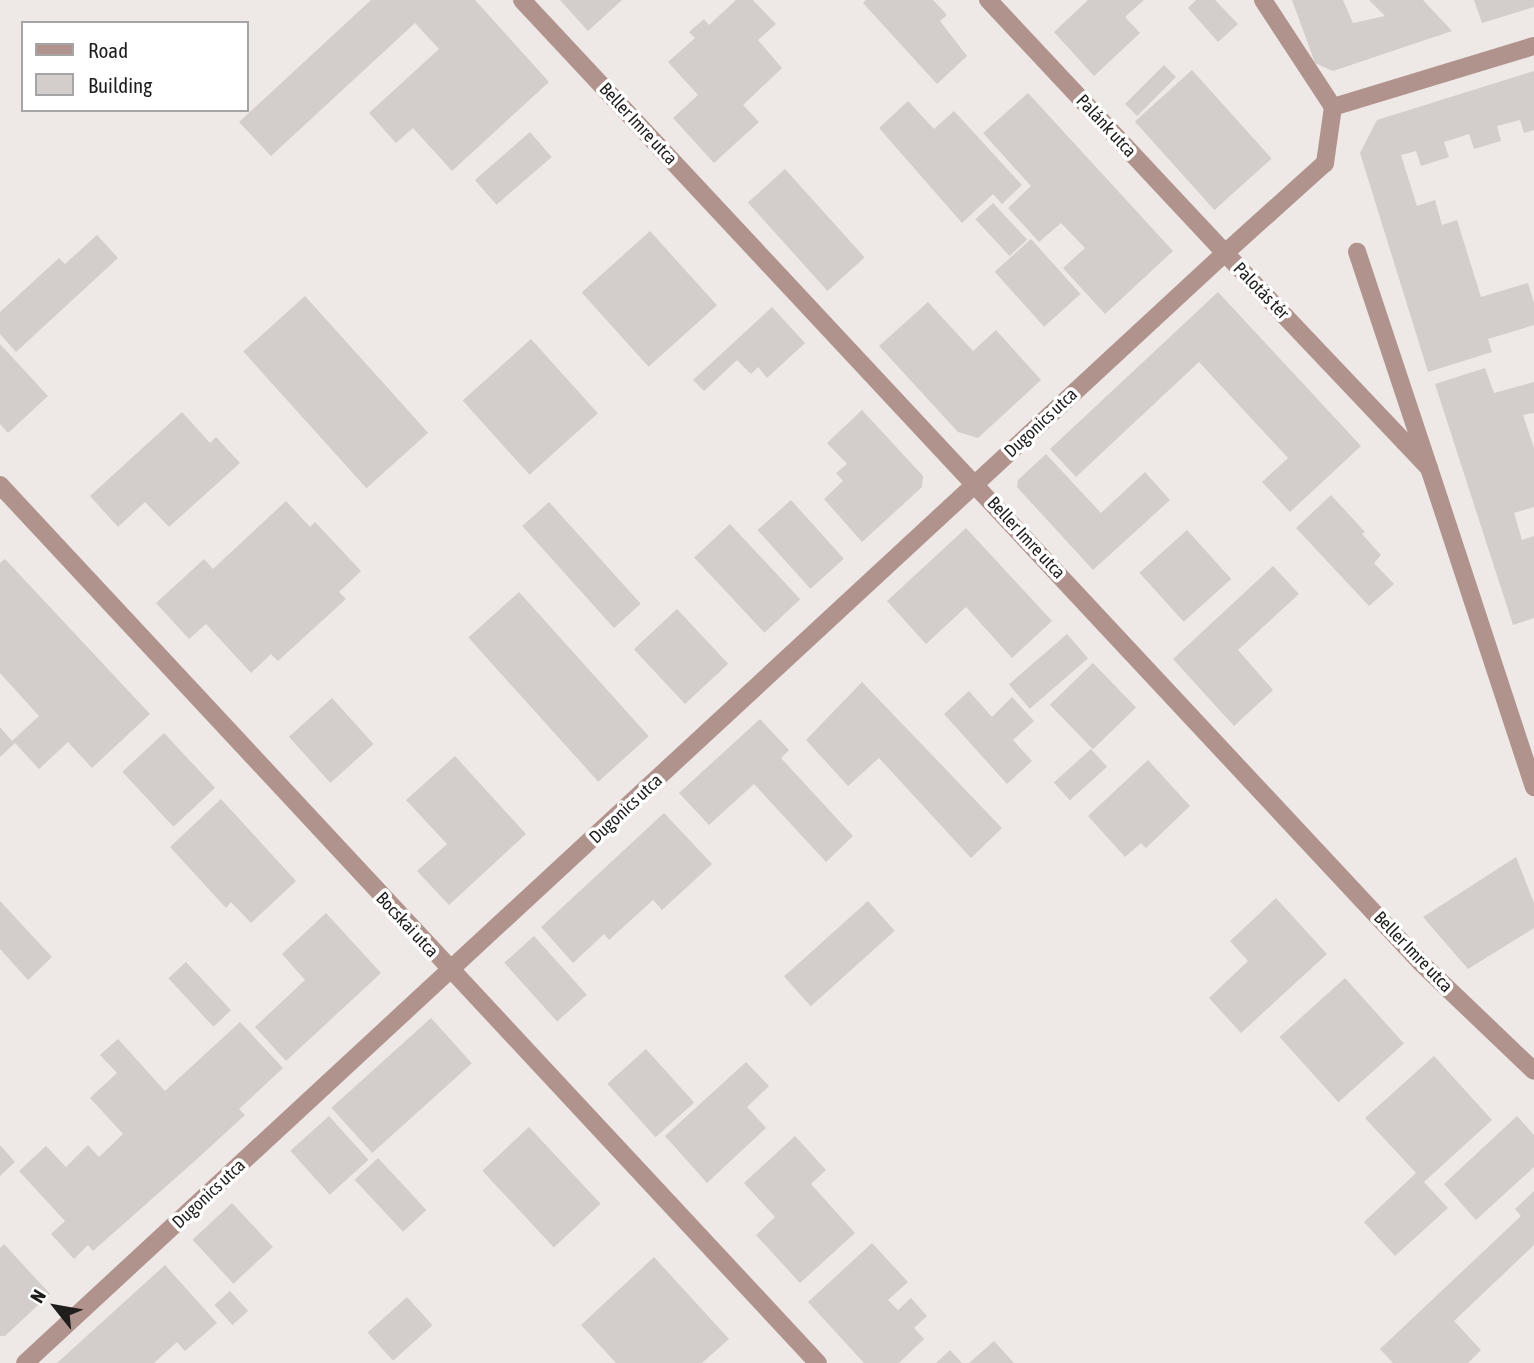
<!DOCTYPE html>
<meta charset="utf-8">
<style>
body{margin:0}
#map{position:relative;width:1534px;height:1363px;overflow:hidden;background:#eee8e7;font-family:"Asap Condensed",sans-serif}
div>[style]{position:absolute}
.building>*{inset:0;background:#d3cdcc;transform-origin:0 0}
.minor>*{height:18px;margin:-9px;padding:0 9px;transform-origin:9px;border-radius:9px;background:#b1938d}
span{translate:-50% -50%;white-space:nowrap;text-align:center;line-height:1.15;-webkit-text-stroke:7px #fff;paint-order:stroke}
.street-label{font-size:18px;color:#201e1d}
.legend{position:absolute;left:21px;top:21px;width:228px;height:91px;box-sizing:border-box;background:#fff;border:2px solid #a6a5a5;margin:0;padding:9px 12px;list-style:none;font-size:21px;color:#201e1d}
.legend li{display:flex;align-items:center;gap:14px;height:35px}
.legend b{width:35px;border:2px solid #a6a5a5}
.north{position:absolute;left:21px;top:1272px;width:70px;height:70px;-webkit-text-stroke:5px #fff;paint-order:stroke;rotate:301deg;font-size:19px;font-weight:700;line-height:28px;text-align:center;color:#201e1d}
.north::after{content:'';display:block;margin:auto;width:24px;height:32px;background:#201e1d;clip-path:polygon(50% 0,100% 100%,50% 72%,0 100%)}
</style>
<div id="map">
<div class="building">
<i style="clip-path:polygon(371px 0,475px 0,549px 82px,452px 171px,413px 128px,396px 143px,369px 113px,439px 49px,415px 23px,271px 156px,239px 122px)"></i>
<i style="clip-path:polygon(560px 0,622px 0,588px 31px)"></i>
<i style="clip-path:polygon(736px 0,753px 0,776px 24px,758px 40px,782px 68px,743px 105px,759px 122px,714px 163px,673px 118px,698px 95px,668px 62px,695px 38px,689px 32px,704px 19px,709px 25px)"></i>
<i style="clip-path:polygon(866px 0,933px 0,947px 15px,940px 21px,967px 56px,937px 84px,863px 3px)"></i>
<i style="clip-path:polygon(1088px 0,1144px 0,1125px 17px,1140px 33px,1094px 76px,1054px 32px)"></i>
<i style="clip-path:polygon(1196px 0,1215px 0,1238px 24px,1218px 42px,1188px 8px)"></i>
<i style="clip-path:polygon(1292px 0,1343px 0,1353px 23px,1385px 16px,1369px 0,1423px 0,1452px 31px,1333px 71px,1315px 63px)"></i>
<i style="clip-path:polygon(1474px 0,1534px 0,1534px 7px,1482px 23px)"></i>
<i style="left:1164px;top:65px;width:17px;height:55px;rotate:45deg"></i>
<i style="left:1192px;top:70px;width:119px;height:77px;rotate:48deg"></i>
<i style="clip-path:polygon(1534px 71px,1534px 130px,1524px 133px,1520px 120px,1497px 126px,1501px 141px,1474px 149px,1469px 134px,1444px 142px,1449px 157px,1421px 166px,1416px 151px,1401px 155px,1417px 206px,1435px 200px,1442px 225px,1457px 220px,1481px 297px,1528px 283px,1534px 303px,1534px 325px,1488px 339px,1492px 352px,1428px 372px,1360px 153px,1377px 120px)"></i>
<i style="clip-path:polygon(1028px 93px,1173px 251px,1105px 314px,1063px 268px,1085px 248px,1061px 223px,1039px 242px,1008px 208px,1031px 186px,983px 133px)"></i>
<i style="clip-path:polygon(908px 101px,934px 129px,954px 111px,1022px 185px,1002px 204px,993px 194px,962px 223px,879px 128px)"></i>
<i style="left:530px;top:132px;width:33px;height:73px;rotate:49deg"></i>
<i style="left:785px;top:169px;width:119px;height:50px;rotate:48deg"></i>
<i style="left:993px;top:203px;width:50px;height:24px;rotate:47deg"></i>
<i style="left:650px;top:231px;width:100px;height:92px;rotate:48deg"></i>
<i style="clip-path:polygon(97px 235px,118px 258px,16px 352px,0 334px,0 312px,59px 258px,65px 264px)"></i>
<i style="left:1031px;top:239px;width:74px;height:49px;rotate:48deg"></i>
<i style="clip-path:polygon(1218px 292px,1361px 446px,1290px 512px,1262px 482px,1288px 458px,1199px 362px,1076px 477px,1050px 449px)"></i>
<i style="left:305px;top:296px;width:184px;height:83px;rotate:48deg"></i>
<i style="clip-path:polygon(928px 302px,973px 351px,996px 330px,1041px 380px,978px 438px,958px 432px,879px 346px)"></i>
<i style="clip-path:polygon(772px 307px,805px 343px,767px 378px,758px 367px,751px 374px,737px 360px,704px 391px,693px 380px)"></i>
<i style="left:531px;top:339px;width:100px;height:92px;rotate:48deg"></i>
<i style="clip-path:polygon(0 344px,48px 396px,8px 433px,0 424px)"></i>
<i style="clip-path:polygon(1485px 368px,1494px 393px,1534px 382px,1534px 413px,1523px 415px,1534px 448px,1534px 507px,1514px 513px,1522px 540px,1534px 536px,1534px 618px,1513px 625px,1435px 384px)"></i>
<i style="clip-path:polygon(862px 410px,923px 476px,922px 487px,862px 542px,824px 499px,843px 481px,836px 473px,847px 464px,827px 443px)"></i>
<i style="clip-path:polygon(182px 412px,210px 443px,216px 437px,240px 463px,169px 527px,145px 502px,118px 527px,90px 496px)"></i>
<i style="clip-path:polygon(1046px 454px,1101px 513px,1145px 472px,1170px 500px,1093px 570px,1017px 487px,1018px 480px)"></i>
<i style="clip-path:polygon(1331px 495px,1365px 532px,1362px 534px,1381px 555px,1374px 563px,1394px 584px,1369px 606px,1296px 528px)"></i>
<i style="left:791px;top:500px;width:79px;height:45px;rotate:48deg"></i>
<i style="clip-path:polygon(286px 501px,310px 527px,315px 522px,361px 571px,339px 592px,346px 599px,278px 661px,271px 654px,251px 673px,206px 624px,189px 639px,156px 603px,204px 559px,213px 569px)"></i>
<i style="left:549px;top:502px;width:137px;height:36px;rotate:48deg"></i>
<i style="left:730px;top:524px;width:103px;height:49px;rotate:47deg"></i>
<i style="clip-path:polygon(966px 528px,1052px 621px,1012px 658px,966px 607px,926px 644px,887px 601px)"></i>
<i style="left:1187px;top:530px;width:66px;height:64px;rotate:48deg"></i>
<i style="clip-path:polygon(5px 559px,150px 714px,92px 768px,68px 742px,39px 769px,15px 743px,0 757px,0 727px,12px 741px,39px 716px,0 673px,0 563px)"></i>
<i style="clip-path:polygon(1273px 566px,1299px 594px,1238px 650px,1273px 690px,1234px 726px,1173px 659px)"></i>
<i style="left:519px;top:592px;width:194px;height:68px;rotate:48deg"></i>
<i style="left:677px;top:609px;width:75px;height:59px;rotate:47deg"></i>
<i style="left:1067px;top:634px;width:32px;height:77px;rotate:49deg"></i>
<i style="left:1093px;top:663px;width:62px;height:60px;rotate:46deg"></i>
<i style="clip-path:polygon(862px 682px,1002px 828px,971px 858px,879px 758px,848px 786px,806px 740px)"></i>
<i style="clip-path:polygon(969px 691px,992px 717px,1012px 697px,1034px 721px,1013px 740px,1032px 761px,1007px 784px,944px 714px)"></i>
<i style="left:332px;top:698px;width:62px;height:58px;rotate:48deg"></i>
<i style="clip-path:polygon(760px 719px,789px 750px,781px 758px,853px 836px,826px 862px,754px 784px,709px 825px,679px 793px)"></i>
<i style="left:164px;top:733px;width:75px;height:57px;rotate:47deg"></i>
<i style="left:1091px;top:749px;width:24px;height:50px;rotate:48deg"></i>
<i style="clip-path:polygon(455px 756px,526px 834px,449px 905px,417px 871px,447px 844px,406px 800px)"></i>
<i style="clip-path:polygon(1148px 760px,1190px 806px,1146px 848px,1141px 843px,1125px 857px,1088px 816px)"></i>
<i style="clip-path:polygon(221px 799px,296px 881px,251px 923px,231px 902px,226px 908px,170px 847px)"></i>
<i style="clip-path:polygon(664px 813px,712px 864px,662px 910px,653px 900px,609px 940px,604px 934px,573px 963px,541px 927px)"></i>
<i style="clip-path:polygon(1516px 857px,1534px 903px,1534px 928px,1468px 969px,1423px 917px)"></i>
<i style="clip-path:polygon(1276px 898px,1327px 954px,1241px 1033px,1209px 998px,1248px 961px,1230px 941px)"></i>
<i style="clip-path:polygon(0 901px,52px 957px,28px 980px,0 949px)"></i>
<i style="left:868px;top:901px;width:40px;height:113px;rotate:48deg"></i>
<i style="clip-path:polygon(326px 913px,381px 973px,286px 1061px,255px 1027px,305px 980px,282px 954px)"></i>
<i style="left:534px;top:936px;width:79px;height:40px;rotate:48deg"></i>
<i style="left:186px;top:962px;width:66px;height:24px;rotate:47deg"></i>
<i style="left:1345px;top:978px;width:88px;height:88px;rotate:48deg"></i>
<i style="left:431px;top:1018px;width:61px;height:134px;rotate:48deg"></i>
<i style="clip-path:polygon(240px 1022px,283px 1068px,239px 1109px,245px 1115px,197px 1159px,93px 1251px,88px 1245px,74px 1259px,51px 1234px,65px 1221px,19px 1171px,46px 1146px,66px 1167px,88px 1145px,99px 1157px,123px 1134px,90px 1098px,117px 1073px,100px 1055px,118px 1039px,165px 1091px)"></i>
<i style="left:646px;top:1049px;width:72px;height:52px;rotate:48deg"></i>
<i style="clip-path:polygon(1434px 1056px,1492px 1120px,1424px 1182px,1448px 1208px,1395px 1256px,1364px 1222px,1416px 1173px,1365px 1118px)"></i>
<i style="clip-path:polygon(746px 1062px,769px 1086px,747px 1107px,766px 1128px,707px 1183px,665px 1136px)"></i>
<i style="left:329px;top:1116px;width:59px;height:52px;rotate:48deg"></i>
<i style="clip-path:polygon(1517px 1116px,1534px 1135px,1534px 1167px,1476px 1220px,1444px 1184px)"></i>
<i style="left:529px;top:1127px;width:105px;height:64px;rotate:47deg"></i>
<i style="clip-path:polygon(795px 1136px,826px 1170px,811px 1184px,855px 1233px,800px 1283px,756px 1235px,775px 1217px,744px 1183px)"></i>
<i style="clip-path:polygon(0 1145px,15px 1162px,0 1176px)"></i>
<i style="left:378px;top:1158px;width:71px;height:32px;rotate:47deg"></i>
<i style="clip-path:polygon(1534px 1191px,1534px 1245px,1454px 1321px,1481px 1350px,1468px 1363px,1393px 1363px,1380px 1349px,1521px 1216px,1515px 1209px)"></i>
<i style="left:232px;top:1203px;width:60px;height:54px;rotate:47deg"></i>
<i style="clip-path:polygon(872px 1243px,908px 1282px,888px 1300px,898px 1310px,911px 1298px,927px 1316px,914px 1328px,924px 1339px,899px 1363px,864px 1363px,808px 1302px)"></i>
<i style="clip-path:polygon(4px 1244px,50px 1294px,5px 1336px,0 1336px,0 1248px)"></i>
<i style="clip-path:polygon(654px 1257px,729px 1339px,702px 1363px,616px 1363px,581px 1325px)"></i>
<i style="clip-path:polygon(165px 1265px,217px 1323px,185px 1351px,177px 1342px,154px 1363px,57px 1363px)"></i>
<i style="left:230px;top:1291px;width:27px;height:21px;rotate:48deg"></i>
<i style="left:407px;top:1297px;width:38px;height:53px;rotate:48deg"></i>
<i style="clip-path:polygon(994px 1341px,1014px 1363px,969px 1363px)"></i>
<i style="clip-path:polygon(950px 1350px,962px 1363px,936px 1363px)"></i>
</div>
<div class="minor">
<i style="left:522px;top:0;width:1317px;rotate:46.97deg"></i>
<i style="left:1421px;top:963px;width:156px;rotate:43.7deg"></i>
<i style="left:1263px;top:0;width:128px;rotate:56.8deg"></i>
<i style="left:1333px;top:107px;width:57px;rotate:98.1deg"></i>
<i style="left:1325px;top:163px;width:135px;rotate:138deg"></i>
<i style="left:1225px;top:253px;width:296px;rotate:46.5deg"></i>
<i style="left:1429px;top:468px;width:228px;rotate:-108.4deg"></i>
<i style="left:1333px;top:107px;width:210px;rotate:-16.9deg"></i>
<i style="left:1429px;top:468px;width:336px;rotate:71.8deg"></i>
<i style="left:0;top:485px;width:1200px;rotate:47.03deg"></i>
<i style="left:25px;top:1363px;width:1635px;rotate:-42.77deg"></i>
<i style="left:1225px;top:253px;width:347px;rotate:-133.1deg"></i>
</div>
<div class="street-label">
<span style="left:638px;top:124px;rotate:47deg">Beller Imre utca</span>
<span style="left:1106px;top:126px;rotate:47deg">Palánk utca</span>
<span style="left:1261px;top:291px;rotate:46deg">Palotás tér</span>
<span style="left:1041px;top:423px;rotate:-43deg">Dugonics utca</span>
<span style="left:1026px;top:538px;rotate:47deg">Beller Imre utca</span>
<span style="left:626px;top:809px;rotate:-43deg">Dugonics utca</span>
<span style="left:407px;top:925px;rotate:47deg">Bocskai utca</span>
<span style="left:1413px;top:952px;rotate:46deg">Beller Imre utca</span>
<span style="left:209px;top:1194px;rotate:-43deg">Dugonics utca</span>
</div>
<ul class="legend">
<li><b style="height:9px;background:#b1938d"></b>Road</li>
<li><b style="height:19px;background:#d3cdcc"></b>Building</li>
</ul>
<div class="north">N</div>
</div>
